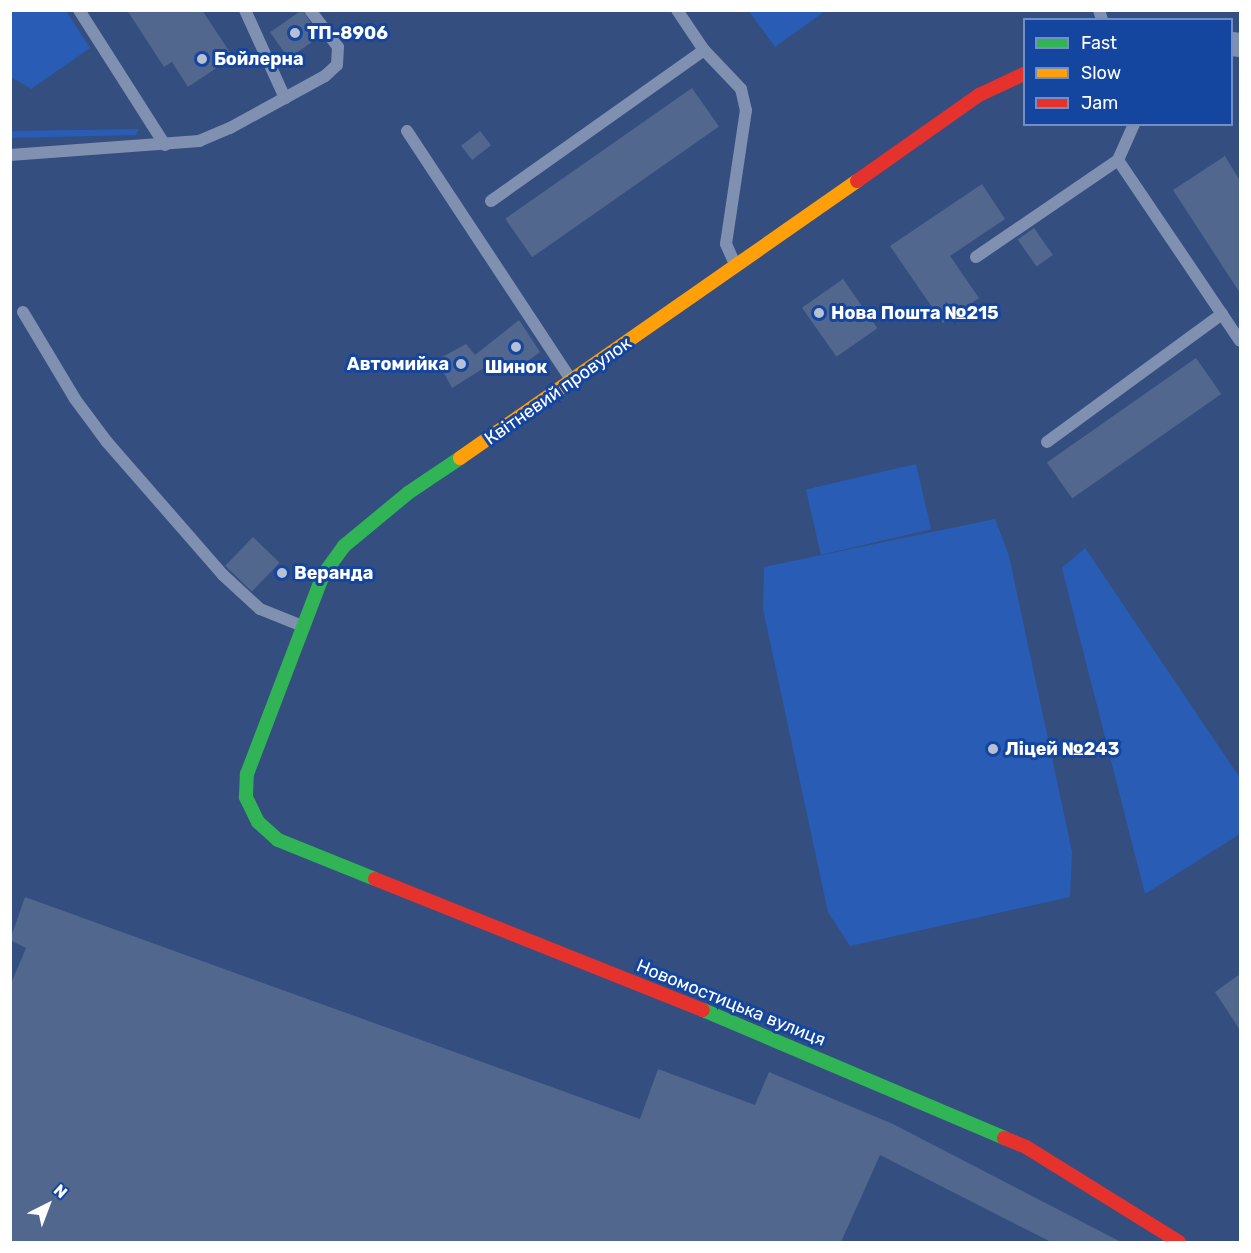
<!DOCTYPE html>
<meta charset="utf-8">
<style>
body{margin:0}
#map{position:relative;width:1251px;height:1253px;overflow:hidden;background:#344e80;font-family:Rubik,sans-serif}
div>[style]{position:absolute}
.green>*{inset:0;background:#295db5;transform-origin:0 0}
.building>*{inset:0;background:#51678e;transform-origin:0 0}
.lane>*{height:12px;margin:-6px;padding:0 6px;transform-origin:6px;border-radius:6px;background:#7f90b0}
.street>*{height:24px;margin:-12px;padding:0 12px;transform-origin:12px;border-radius:12px;background:#7f90b0}
.fast>*{height:14px;margin:-7px;padding:0 7px;transform-origin:7px;border-radius:7px;background:#30b455}
.slow>*{height:14px;margin:-7px;padding:0 7px;transform-origin:7px;border-radius:7px;background:#ff9f0a}
.jam>*{height:14px;margin:-7px;padding:0 7px;transform-origin:7px;border-radius:7px;background:#e5322d}
.dots>*{width:16px;height:16px;translate:-50% -50%;box-sizing:border-box;border:3px solid #14459f;border-radius:50%}
span{translate:-50% -50%;white-space:nowrap;text-align:center;line-height:1.15;-webkit-text-stroke:6px #14459f;paint-order:stroke}
.poi-label{font-size:18px;color:#fff;font-weight:700}
.left{translate:0 -50%;text-align:left}
.right{translate:-100% -50%;text-align:right}
.street-label{font-size:18px;color:#fff}
.frame{position:absolute;inset:0;border:12px solid #fff;pointer-events:none}
.legend{position:absolute;left:1023px;top:18px;width:210px;height:108px;box-sizing:border-box;background:#14459f;border:2px solid #728fc5;margin:0;padding:8px 10px;list-style:none;font-size:18px;color:#fff}
.legend li{display:flex;align-items:center;gap:12px;height:30px}
.legend b{width:30px;border:2px solid #728fc5}
.north{position:absolute;left:18px;top:1175px;width:60px;height:60px;-webkit-text-stroke:4px #14459f;paint-order:stroke;rotate:42deg;font-size:16px;font-weight:700;line-height:24px;text-align:center;color:#fff}
.north::after{content:'';display:block;margin:auto;width:21px;height:27px;background:#fff;clip-path:polygon(50% 0,100% 100%,50% 72%,0 100%)}
</style>
<div id="map">
<div class="green">
<i style="clip-path:polygon(11px 10px,66px 11px,90px 48px,31px 89px,11px 77px)"></i>
<i style="clip-path:polygon(749px 11px,825px 11px,775px 47px)"></i>
<i style="clip-path:polygon(139px 129px,136px 135px,11px 138px,11px 131px)"></i>
<i style="left:916px;top:464px;width:67px;height:113px;rotate:77deg"></i>
<i style="clip-path:polygon(995px 519px,1009px 556px,1072px 852px,1070px 897px,850px 946px,828px 912px,763px 609px,764px 567px)"></i>
<i style="clip-path:polygon(1085px 548px,1240px 778px,1240px 834px,1145px 894px,1062px 568px)"></i>
</div>
<div class="building">
<i style="clip-path:polygon(127px 10px,202px 10px,233px 57px,188px 87px,172px 62px,164px 67px)"></i>
<i style="left:302px;top:10px;width:32px;height:39px;rotate:55deg"></i>
<i style="left:692px;top:88px;width:47px;height:228px;rotate:55deg"></i>
<i style="left:480px;top:131px;width:18px;height:24px;rotate:52deg"></i>
<i style="clip-path:polygon(1225px 156px,1240px 181px,1240px 293px,1173px 190px)"></i>
<i style="clip-path:polygon(982px 184px,1005px 219px,950px 256px,979px 298px,943px 323px,890px 246px)"></i>
<i style="left:1034px;top:228px;width:33px;height:20px;rotate:55deg"></i>
<i style="left:843px;top:279px;width:60px;height:50px;rotate:55deg"></i>
<i style="clip-path:polygon(519px 320px,540px 352px,509px 375px,500px 358px,452px 388px,437px 360px,466px 344px,475px 355px)"></i>
<i style="left:1196px;top:358px;width:44px;height:182px;rotate:55deg"></i>
<i style="left:253px;top:537px;width:37px;height:40px;rotate:44deg"></i>
<i style="clip-path:polygon(25px 897px,640px 1119px,658px 1069px,755px 1105px,769px 1072px,893px 1124px,1121px 1242px,1051px 1242px,880px 1155px,841px 1242px,10px 1242px,10px 986px,26px 948px,10px 940px)"></i>
<i style="clip-path:polygon(1240px 974px,1240px 1030px,1215px 992px)"></i>
</div>
<div class="lane">
<i style="left:79px;top:10px;width:160px;rotate:57.5deg"></i>
<i style="left:245px;top:10px;width:97px;rotate:65.6deg"></i>
<i style="left:677px;top:10px;width:48px;rotate:56deg"></i>
<i style="left:704px;top:50px;width:54px;rotate:46.5deg"></i>
<i style="left:741px;top:89px;width:22px;rotate:77deg"></i>
<i style="left:746px;top:110px;width:135px;rotate:98.5deg"></i>
<i style="left:726px;top:244px;width:22px;rotate:66deg"></i>
<i style="left:1099px;top:10px;width:10px;rotate:73deg"></i>
<i style="left:407px;top:131px;width:300px;rotate:56.6deg"></i>
<i style="left:10px;top:155px;width:190px;rotate:-4.2deg"></i>
<i style="left:199px;top:141px;width:34px;rotate:-23deg"></i>
<i style="left:230px;top:128px;width:108px;rotate:-28.7deg"></i>
<i style="left:325px;top:76px;width:16px;rotate:-43deg"></i>
<i style="left:337px;top:65px;width:18px;rotate:-87deg"></i>
<i style="left:338px;top:47px;width:46px;rotate:-127.1deg"></i>
<i style="left:1118px;top:160px;width:218px;rotate:56deg"></i>
<i style="left:491px;top:201px;width:261px;rotate:-35.3deg"></i>
<i style="left:976px;top:257px;width:172px;rotate:-34.3deg"></i>
<i style="left:1118px;top:160px;width:39px;rotate:-66deg"></i>
<i style="left:23px;top:312px;width:101px;rotate:59.1deg"></i>
<i style="left:75px;top:399px;width:54px;rotate:53.3deg"></i>
<i style="left:107px;top:442px;width:176px;rotate:48.9deg"></i>
<i style="left:223px;top:575px;width:50px;rotate:42.6deg"></i>
<i style="left:260px;top:609px;width:43px;rotate:21.8deg"></i>
<i style="left:1047px;top:442px;width:217px;rotate:-36.2deg"></i>
</div>
<div class="street">
<i style="left:1232px;top:44px;width:8px;rotate:7deg"></i>
</div>
<div class="fast">
<i style="left:375px;top:879px;width:105px;rotate:-158.1deg"></i>
<i style="left:278px;top:840px;width:27px;rotate:-138deg"></i>
<i style="left:258px;top:822px;width:28px;rotate:-116deg"></i>
<i style="left:246px;top:797px;width:23px;rotate:-88deg"></i>
<i style="left:247px;top:774px;width:213px;rotate:-69.1deg"></i>
<i style="left:323px;top:575px;width:36px;rotate:-54deg"></i>
<i style="left:344px;top:546px;width:83px;rotate:-39.6deg"></i>
<i style="left:408px;top:493px;width:63px;rotate:-33.9deg"></i>
<i style="left:703px;top:1010px;width:327px;rotate:23deg"></i>
</div>
<div class="slow">
<i style="left:460px;top:458px;width:484px;rotate:-34.9deg"></i>
</div>
<div class="jam">
<i style="left:857px;top:181px;width:149px;rotate:-35.2deg"></i>
<i style="left:979px;top:95px;width:50px;rotate:-25deg"></i>
<i style="left:375px;top:879px;width:353px;rotate:21.8deg"></i>
<i style="left:1004px;top:1138px;width:24px;rotate:22deg"></i>
<i style="left:1026px;top:1147px;width:180px;rotate:31.8deg"></i>
</div>
<div class="dots">
<i style="left:295px;top:33px;background:#b8c1d3"></i>
<i style="left:202px;top:59px;background:#b8c1d3"></i>
<i style="left:819px;top:313px;background:#b8c1d3"></i>
<i style="left:516px;top:347px;background:#b8c1d3"></i>
<i style="left:461px;top:364px;background:#b8c1d3"></i>
<i style="left:282px;top:573px;background:#b8c1d3"></i>
<i style="left:993px;top:749px;background:#b8c1d3"></i>
</div>
<div class="poi-label">
<span class="left" style="left:307px;top:33px">ТП-8906</span>
<span class="left" style="left:214px;top:59px">Бойлерна</span>
<span class="left" style="left:831px;top:313px">Нова Пошта №215</span>
<span class="right" style="left:449px;top:364px">Автомийка</span>
<span style="left:516px;top:367px">Шинок</span>
<span class="left" style="left:294px;top:573px">Веранда</span>
<span class="left" style="left:1005px;top:749px">Ліцей №243</span>
</div>
<div class="street-label">
<span style="left:558px;top:391px;rotate:-35deg">Квітневий провулок</span>
<span style="left:731px;top:1003px;rotate:22deg">Новомостицька вулиця</span>
</div>
<div class="frame"></div>
<ul class="legend">
<li><b style="height:8px;background:#30b455"></b>Fast</li>
<li><b style="height:8px;background:#ff9f0a"></b>Slow</li>
<li><b style="height:8px;background:#e5322d"></b>Jam</li>
</ul>
<div class="north">N</div>
</div>
